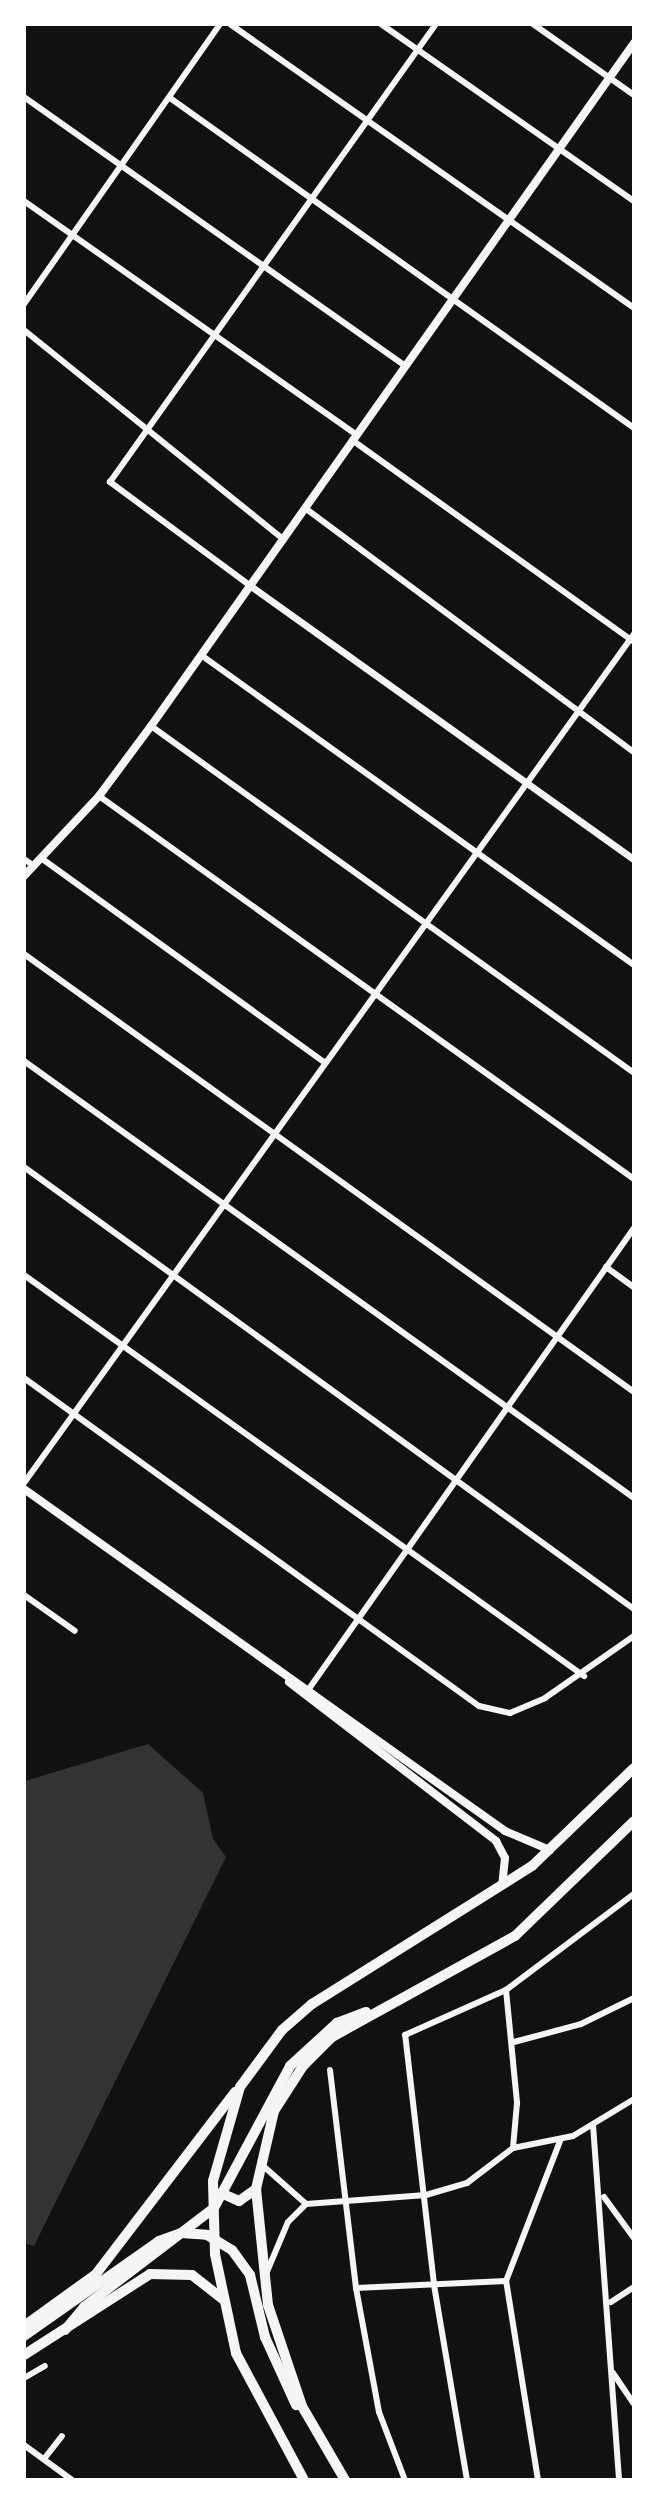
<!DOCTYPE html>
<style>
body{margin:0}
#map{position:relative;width:658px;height:2504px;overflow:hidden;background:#111;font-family:"Golos Text",sans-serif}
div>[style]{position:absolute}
.water>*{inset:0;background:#333}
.minor>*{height:6px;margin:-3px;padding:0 3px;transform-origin:3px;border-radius:3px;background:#f5f5f5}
.tertiary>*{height:7px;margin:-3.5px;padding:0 3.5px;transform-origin:3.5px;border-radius:3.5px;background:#f5f5f5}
.secondary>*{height:8px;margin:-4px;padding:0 4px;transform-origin:4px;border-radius:4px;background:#f5f5f5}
.trunk>*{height:10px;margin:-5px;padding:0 5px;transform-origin:5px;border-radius:5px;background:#f5f5f5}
span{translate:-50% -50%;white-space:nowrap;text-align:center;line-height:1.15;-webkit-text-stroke:7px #fff;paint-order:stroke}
.frame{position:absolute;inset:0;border:26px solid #fff;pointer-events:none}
</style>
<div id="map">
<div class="water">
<i style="clip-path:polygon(148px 1744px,203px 1793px,213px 1839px,226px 1857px,34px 2246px,24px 2243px,25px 1781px)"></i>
</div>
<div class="minor">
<i style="left:230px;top:24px;width:494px;rotate:35.1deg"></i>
<i style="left:381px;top:24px;width:309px;rotate:35deg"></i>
<i style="left:533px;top:24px;width:123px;rotate:35.1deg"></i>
<i style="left:24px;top:97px;width:465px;rotate:35.2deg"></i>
<i style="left:170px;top:98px;width:569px;rotate:35.42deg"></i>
<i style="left:24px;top:201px;width:406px;rotate:35.1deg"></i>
<i style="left:24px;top:304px;width:342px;rotate:-55deg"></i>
<i style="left:24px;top:330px;width:334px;rotate:38.9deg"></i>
<i style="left:352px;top:440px;width:345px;rotate:35.6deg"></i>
<i style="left:305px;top:508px;width:410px;rotate:36.6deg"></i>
<i style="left:252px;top:587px;width:177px;rotate:-143.5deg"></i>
<i style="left:110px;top:482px;width:562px;rotate:-54.56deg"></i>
<i style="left:201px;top:655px;width:533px;rotate:35.6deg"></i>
<i style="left:151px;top:726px;width:595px;rotate:35.69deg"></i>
<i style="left:99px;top:796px;width:658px;rotate:35.6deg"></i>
<i style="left:41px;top:858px;width:349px;rotate:35.8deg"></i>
<i style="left:24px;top:859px;width:12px;rotate:35deg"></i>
<i style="left:24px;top:954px;width:751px;rotate:35.68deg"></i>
<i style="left:24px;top:1061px;width:750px;rotate:35.62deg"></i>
<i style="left:24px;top:1167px;width:753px;rotate:35.93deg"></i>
<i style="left:606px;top:1267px;width:34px;rotate:36deg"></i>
<i style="left:24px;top:1275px;width:689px;rotate:35.61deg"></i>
<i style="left:24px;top:1378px;width:561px;rotate:35.79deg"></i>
<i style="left:479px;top:1706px;width:32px;rotate:13deg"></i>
<i style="left:510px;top:1713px;width:38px;rotate:-23deg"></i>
<i style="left:545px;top:1698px;width:108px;rotate:-34.9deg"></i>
<i style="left:24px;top:1483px;width:1045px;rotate:-54.3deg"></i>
<i style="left:24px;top:1595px;width:62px;rotate:35.2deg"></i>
<i style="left:306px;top:1693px;width:569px;rotate:-54.8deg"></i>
<i style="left:506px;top:1990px;width:114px;rotate:84.4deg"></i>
<i style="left:517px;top:2103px;width:45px;rotate:95.1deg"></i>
<i style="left:514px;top:2042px;width:69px;rotate:-15deg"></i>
<i style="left:581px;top:2024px;width:59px;rotate:-26.1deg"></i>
<i style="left:330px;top:2070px;width:220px;rotate:83.2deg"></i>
<i style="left:356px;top:2288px;width:126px;rotate:79.5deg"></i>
<i style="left:379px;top:2412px;width:73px;rotate:69.1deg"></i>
<i style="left:593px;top:2125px;width:356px;rotate:85.8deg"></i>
<i style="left:261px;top:2164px;width:60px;rotate:41.6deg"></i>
<i style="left:306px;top:2204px;width:120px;rotate:-4.3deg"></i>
<i style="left:426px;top:2195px;width:43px;rotate:-16.3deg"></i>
<i style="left:467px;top:2183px;width:58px;rotate:-37.3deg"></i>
<i style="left:513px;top:2148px;width:61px;rotate:-11.3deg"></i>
<i style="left:573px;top:2136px;width:71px;rotate:-31.2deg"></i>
<i style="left:604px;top:2197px;width:51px;rotate:53.8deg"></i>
<i style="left:266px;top:2274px;width:56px;rotate:-67.1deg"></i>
<i style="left:288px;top:2222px;width:25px;rotate:-45deg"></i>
<i style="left:356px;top:2288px;width:150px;rotate:-2.7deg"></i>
<i style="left:611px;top:2302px;width:27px;rotate:-33deg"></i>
<i style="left:613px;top:2373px;width:37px;rotate:56deg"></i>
<i style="left:24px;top:2378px;width:24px;rotate:-30deg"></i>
<i style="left:24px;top:2445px;width:59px;rotate:36.1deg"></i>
<i style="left:44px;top:2459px;width:29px;rotate:-52deg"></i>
<i style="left:467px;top:2480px;width:199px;rotate:-99.6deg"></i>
<i style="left:434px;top:2284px;width:251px;rotate:-96.6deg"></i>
<i style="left:405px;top:2035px;width:111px;rotate:-24deg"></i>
<i style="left:506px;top:1990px;width:160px;rotate:-36.9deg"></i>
<i style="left:538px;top:2480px;width:202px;rotate:-99.1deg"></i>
<i style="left:506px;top:2281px;width:150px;rotate:-68.9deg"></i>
</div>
<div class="tertiary">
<i style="left:252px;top:587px;width:469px;rotate:35.5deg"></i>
</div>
<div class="secondary">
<i style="left:24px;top:876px;width:110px;rotate:-46.8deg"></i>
<i style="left:99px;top:796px;width:87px;rotate:-53.4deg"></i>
<i style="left:151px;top:726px;width:837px;rotate:-54.73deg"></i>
<i style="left:24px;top:1489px;width:590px;rotate:35.41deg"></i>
<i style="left:505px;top:1831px;width:49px;rotate:22.9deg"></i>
<i style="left:289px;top:1682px;width:261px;rotate:37.5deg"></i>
<i style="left:496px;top:1841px;width:19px;rotate:62deg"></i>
<i style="left:505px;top:1858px;width:27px;rotate:96deg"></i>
</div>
<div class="trunk">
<i style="left:221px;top:2193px;width:20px;rotate:24deg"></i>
<i style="left:239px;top:2201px;width:21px;rotate:-35deg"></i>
<i style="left:24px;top:2326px;width:89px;rotate:-35.8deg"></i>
<i style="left:96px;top:2274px;width:229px;rotate:-52.6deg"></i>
<i style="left:65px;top:2330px;width:30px;rotate:-50deg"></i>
<i style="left:84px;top:2307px;width:163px;rotate:-37.3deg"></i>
<i style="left:214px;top:2208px;width:161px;rotate:-61.8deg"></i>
<i style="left:290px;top:2066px;width:64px;rotate:-42.5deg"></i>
<i style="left:337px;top:2023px;width:31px;rotate:-21deg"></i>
<i style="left:24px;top:2336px;width:165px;rotate:-35.1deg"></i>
<i style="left:159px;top:2241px;width:23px;rotate:-20deg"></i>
<i style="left:181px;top:2233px;width:26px;rotate:4deg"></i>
<i style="left:207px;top:2235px;width:29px;rotate:31deg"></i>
<i style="left:232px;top:2250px;width:31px;rotate:54deg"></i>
<i style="left:250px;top:2275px;width:64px;rotate:76.4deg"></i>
<i style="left:265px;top:2337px;width:75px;rotate:65.5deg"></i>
<i style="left:24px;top:2355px;width:150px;rotate:-32.7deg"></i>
<i style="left:150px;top:2274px;width:42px;rotate:1.4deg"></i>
<i style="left:192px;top:2275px;width:41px;rotate:38deg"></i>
<i style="left:304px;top:2480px;width:144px;rotate:-118.2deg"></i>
<i style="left:236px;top:2353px;width:101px;rotate:-102deg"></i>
<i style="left:215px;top:2254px;width:73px;rotate:-91.6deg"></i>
<i style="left:213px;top:2181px;width:98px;rotate:-74deg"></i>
<i style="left:240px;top:2087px;width:71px;rotate:-53.6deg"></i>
<i style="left:282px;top:2030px;width:40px;rotate:-41deg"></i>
<i style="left:312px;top:2004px;width:260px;rotate:-32.1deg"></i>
<i style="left:532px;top:1866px;width:141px;rotate:-43.9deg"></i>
<i style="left:345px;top:2480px;width:86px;rotate:-120.2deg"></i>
<i style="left:302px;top:2406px;width:107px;rotate:-108.6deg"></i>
<i style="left:268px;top:2305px;width:117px;rotate:-95.9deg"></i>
<i style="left:256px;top:2189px;width:80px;rotate:-77deg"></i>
<i style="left:274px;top:2111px;width:54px;rotate:-57.2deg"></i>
<i style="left:303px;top:2066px;width:41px;rotate:-45deg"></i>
<i style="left:332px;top:2037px;width:209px;rotate:-28.9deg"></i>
<i style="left:515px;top:1936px;width:165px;rotate:-44deg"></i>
</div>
<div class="frame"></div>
</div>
